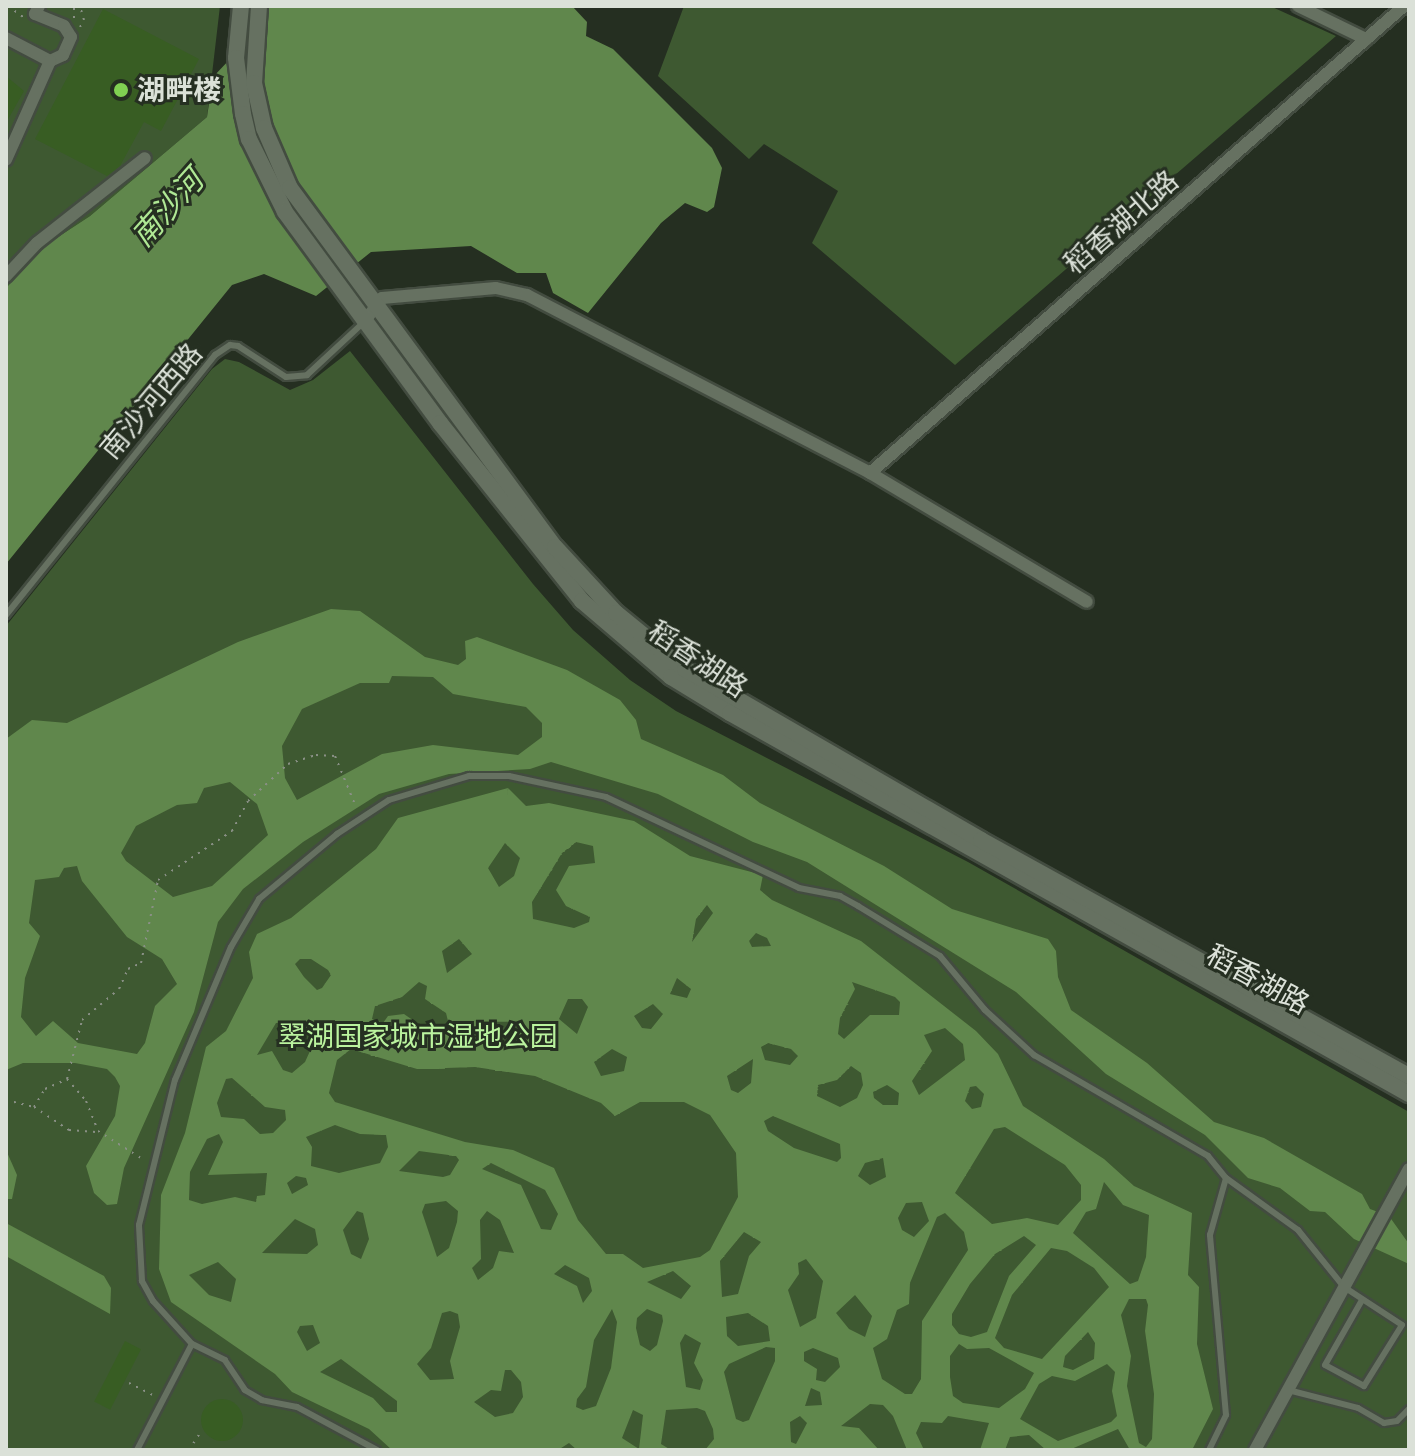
<!DOCTYPE html>
<meta charset="utf-8">
<style>
body{margin:0}
#map{position:relative;width:1415px;height:1456px;overflow:hidden;background:#252f21;font-family:Quicksand,"Noto Sans SC",sans-serif}
div>[style]{position:absolute}
.green>*{inset:0;background:#3e5931}
.water>*{inset:0;background:#60874c}
.building>*{inset:0;background:#385d23;transform-origin:0 0}
.round{border-radius:50%}
.path>*{height:2px;margin-top:-1px;transform-origin:0;background:repeating-linear-gradient(90deg,#899085 0 2px,transparent 0 8px)}
.roads{filter:drop-shadow(2px 0 #434c40) drop-shadow(-2px 0 #434c40) drop-shadow(0 2px #434c40) drop-shadow(0 -2px #434c40)}
.service>*{height:6px;margin:-3px;padding:0 3px;transform-origin:3px;border-radius:3px;background:#667161}
.minor>*{height:12px;margin:-6px;padding:0 6px;transform-origin:6px;border-radius:6px;background:#667161}
.tertiary>*{height:16px;margin:-8px;padding:0 8px;transform-origin:8px;border-radius:8px;background:#667161}
.dots>*{width:22px;height:22px;translate:-50% -50%;box-sizing:border-box;border:4px solid #252f21;border-radius:50%}
span{translate:-50% -50%;white-space:nowrap;text-align:center;line-height:1.15;-webkit-text-stroke:6px #252f21;paint-order:stroke}
.poi-label{font-size:28px;color:#dbe1d8;font-weight:700}
.left{translate:0 -50%;text-align:left}
.street-label{font-size:28px;color:#dbe1d8}
.park-label{font-size:28px;color:#baf39e}
.water-label{font-size:30px;color:#afe894;font-style:italic}
.frame{position:absolute;inset:0;border:8px solid #dbe1d8;pointer-events:none}
</style>
<div id="map">
<div class="green">
<i style="clip-path:polygon(6px 6px,220px 6px,207px 117px,90px 216px,46px 245px,6px 288px)"></i>
<i style="clip-path:polygon(684px 6px,1270px 6px,1336px 36px,955px 365px,812px 243px,838px 191px,764px 144px,749px 159px,658px 76px)"></i>
<i style="clip-path:polygon(350px 351px,533px 584px,573px 630px,630px 680px,676px 711px,968px 862px,1409px 1112px,1409px 1450px,6px 1450px,6px 626px,212px 369px,225px 359px,239px 362px,290px 390px,313px 380px)"></i>
</div>
<div class="water">
<i style="clip-path:polygon(264px 6px,572px 6px,587px 22px,586px 36px,613px 49px,712px 148px,722px 168px,714px 207px,707px 212px,685px 203px,661px 223px,588px 313px,553px 293px,546px 273px,517px 273px,471px 246px,371px 252px,316px 296px,264px 274px,232px 285px,6px 564px,6px 288px,46px 245px,90px 216px,207px 117px,213px 77px,250px 38px)"></i>
<i style="clip-path:polygon(evenodd,331px 609px,360px 611px,425px 657px,458px 665px,466px 659px,465px 641px,477px 637px,567px 670px,620px 700px,636px 720px,641px 739px,723px 775px,760px 803px,884px 866px,952px 909px,1048px 939px,1056px 951px,1058px 977px,1071px 1010px,1147px 1063px,1214px 1122px,1264px 1138px,1362px 1194px,1370px 1209px,1389px 1216px,1409px 1244px,1409px 1264px,1354px 1239px,1325px 1212px,1310px 1211px,1280px 1188px,1248px 1178px,1205px 1135px,1106px 1074px,1016px 992px,807px 862px,753px 842px,658px 794px,551px 762px,530px 769px,449px 774px,379px 794px,303px 842px,243px 889px,218px 922px,194px 1012px,124px 1168px,117px 1204px,107px 1205px,94px 1193px,86px 1166px,115px 1116px,120px 1086px,115px 1077px,107px 1069px,75px 1063px,23px 1063px,6px 1070px,6px 739px,32px 720px,67px 723px,238px 642px,331px 609px,392px 676px,433px 677px,453px 694px,526px 707px,542px 723px,542px 737px,518px 755px,433px 745px,382px 754px,297px 800px,285px 778px,282px 746px,302px 709px,360px 683px,389px 683px,392px 676px,331px 609px,230px 782px,257px 804px,268px 835px,212px 886px,173px 897px,126px 861px,121px 853px,136px 826px,177px 805px,197px 803px,204px 788px,230px 782px,331px 609px,77px 866px,82px 881px,127px 937px,162px 959px,177px 984px,155px 1006px,145px 1043px,137px 1054px,78px 1043px,53px 1021px,36px 1036px,21px 1017px,25px 978px,40px 936px,29px 923px,35px 880px,59px 877px,64px 868px,77px 866px)"></i>
<i style="clip-path:polygon(evenodd,508px 788px,526px 806px,549px 803px,634px 821px,690px 856px,763px 875px,760px 890px,772px 900px,861px 941px,976px 1031px,998px 1054px,1023px 1106px,1104px 1159px,1134px 1186px,1192px 1213px,1188px 1275px,1199px 1287px,1197px 1344px,1213px 1409px,1192px 1450px,1130px 1450px,1118px 1429px,1069px 1450px,1046px 1450px,1029px 1435px,1010px 1437px,1005px 1450px,980px 1450px,989px 1423px,948px 1416px,942px 1423px,921px 1422px,916px 1433px,924px 1450px,907px 1450px,893px 1416px,883px 1405px,870px 1404px,841px 1426px,859px 1428px,879px 1450px,705px 1450px,714px 1439px,713px 1429px,705px 1411px,697px 1408px,666px 1410px,661px 1444px,671px 1450px,577px 1450px,569px 1443px,558px 1450px,392px 1450px,369px 1429px,292px 1392px,275px 1374px,171px 1302px,159px 1269px,161px 1195px,185px 1133px,206px 1047px,226px 1031px,253px 978px,249px 952px,257px 934px,291px 918px,376px 849px,398px 818px,508px 788px,576px 842px,593px 846px,595px 863px,569px 866px,556px 890px,566px 906px,590px 917px,589px 922px,574px 928px,533px 919px,532px 902px,562px 853px,576px 842px,508px 788px,505px 843px,520px 858px,514px 876px,499px 887px,488px 868px,505px 843px,508px 788px,707px 905px,713px 913px,692px 942px,696px 919px,707px 905px,508px 788px,756px 933px,767px 938px,771px 946px,752px 947px,749px 941px,756px 933px,508px 788px,459px 939px,472px 954px,447px 973px,442px 951px,459px 939px,508px 788px,300px 959px,311px 959px,328px 970px,331px 975px,322px 988px,317px 990px,304px 977px,295px 964px,300px 959px,508px 788px,677px 978px,691px 989px,687px 998px,670px 994px,677px 978px,508px 788px,419px 982px,427px 986px,425px 999px,446px 1013px,450px 1029px,437px 1037px,404px 1014px,388px 1016px,383px 1023px,372px 1019px,375px 1006px,402px 997px,419px 982px,508px 788px,852px 982px,895px 997px,900px 1002px,899px 1015px,870px 1015px,844px 1039px,838px 1034px,840px 1018px,855px 989px,852px 982px,508px 788px,568px 999px,582px 999px,588px 1007px,577px 1034px,559px 1019px,568px 999px,508px 788px,653px 1004px,663px 1014px,651px 1029px,642px 1028px,634px 1016px,653px 1004px,508px 788px,479px 1021px,519px 1022px,522px 1028px,507px 1042px,484px 1040px,471px 1035px,479px 1021px,508px 788px,289px 1022px,315px 1040px,305px 1062px,292px 1073px,283px 1070px,272px 1051px,257px 1055px,276px 1023px,289px 1022px,508px 788px,945px 1028px,963px 1044px,965px 1060px,919px 1095px,912px 1081px,932px 1051px,924px 1035px,945px 1028px,508px 788px,768px 1043px,791px 1049px,798px 1056px,790px 1065px,765px 1060px,761px 1047px,768px 1043px,508px 788px,351px 1049px,417px 1069px,475px 1067px,535px 1076px,601px 1103px,615px 1116px,640px 1102px,684px 1102px,710px 1115px,736px 1153px,738px 1197px,710px 1250px,700px 1257px,643px 1268px,623px 1254px,606px 1254px,578px 1220px,554px 1168px,513px 1150px,465px 1142px,335px 1102px,329px 1093px,337px 1060px,351px 1049px,508px 788px,612px 1049px,627px 1057px,624px 1071px,601px 1076px,594px 1062px,612px 1049px,508px 788px,753px 1059px,751px 1083px,738px 1093px,731px 1090px,727px 1076px,753px 1059px,508px 788px,851px 1066px,861px 1073px,863px 1085px,857px 1098px,840px 1107px,817px 1096px,818px 1085px,837px 1080px,851px 1066px,508px 788px,232px 1078px,265px 1107px,285px 1110px,286px 1120px,273px 1133px,260px 1134px,244px 1119px,221px 1117px,217px 1103px,226px 1079px,232px 1078px,508px 788px,887px 1085px,899px 1093px,898px 1105px,883px 1105px,874px 1098px,873px 1092px,887px 1085px,508px 788px,976px 1086px,984px 1094px,981px 1107px,972px 1109px,965px 1101px,970px 1087px,976px 1086px,508px 788px,773px 1116px,840px 1144px,841px 1158px,837px 1162px,794px 1148px,768px 1131px,764px 1121px,773px 1116px,508px 788px,335px 1125px,360px 1134px,386px 1135px,388px 1147px,380px 1163px,339px 1173px,311px 1166px,312px 1147px,306px 1137px,335px 1125px,508px 788px,1005px 1127px,1065px 1165px,1081px 1185px,1081px 1200px,1058px 1225px,1027px 1218px,992px 1224px,955px 1193px,994px 1129px,1005px 1127px,508px 788px,219px 1134px,223px 1142px,208px 1175px,267px 1173px,265px 1195px,257px 1196px,256px 1202px,235px 1197px,202px 1204px,189px 1200px,190px 1172px,207px 1139px,219px 1134px,508px 788px,419px 1151px,456px 1156px,459px 1160px,450px 1175px,443px 1177px,399px 1171px,419px 1151px,508px 788px,883px 1158px,886px 1177px,870px 1185px,858px 1176px,865px 1163px,883px 1158px,508px 788px,491px 1163px,545px 1190px,558px 1214px,551px 1230px,541px 1229px,521px 1185px,482px 1169px,491px 1163px,508px 788px,296px 1176px,306px 1178px,308px 1185px,292px 1194px,287px 1183px,296px 1176px,508px 788px,1104px 1182px,1123px 1205px,1149px 1215px,1146px 1257px,1138px 1281px,1130px 1284px,1073px 1233px,1086px 1212px,1096px 1209px,1104px 1182px,508px 788px,446px 1201px,458px 1211px,457px 1222px,449px 1248px,437px 1257px,422px 1212px,425px 1204px,446px 1201px,508px 788px,922px 1202px,929px 1221px,914px 1237px,902px 1230px,898px 1218px,906px 1203px,922px 1202px,508px 788px,357px 1211px,363px 1213px,369px 1239px,361px 1259px,351px 1254px,343px 1230px,357px 1211px,508px 788px,487px 1211px,500px 1220px,514px 1253px,499px 1251px,493px 1268px,478px 1280px,472px 1268px,481px 1259px,480px 1220px,487px 1211px,508px 788px,945px 1213px,964px 1232px,968px 1250px,922px 1321px,921px 1379px,912px 1394px,905px 1394px,882px 1379px,873px 1348px,887px 1339px,897px 1310px,909px 1304px,910px 1283px,937px 1217px,945px 1213px,508px 788px,295px 1219px,315px 1229px,318px 1245px,307px 1254px,262px 1253px,295px 1219px,508px 788px,744px 1232px,761px 1242px,749px 1256px,738px 1294px,722px 1297px,720px 1261px,744px 1232px,508px 788px,1024px 1236px,1036px 1245px,1009px 1276px,987px 1332px,971px 1337px,959px 1334px,952px 1325px,952px 1314px,970px 1284px,995px 1254px,1024px 1236px,508px 788px,1051px 1248px,1067px 1251px,1094px 1268px,1109px 1287px,1042px 1359px,1004px 1348px,995px 1338px,1012px 1295px,1051px 1248px,508px 788px,806px 1259px,823px 1281px,816px 1318px,800px 1327px,788px 1290px,799px 1274px,798px 1263px,806px 1259px,508px 788px,218px 1262px,236px 1279px,231px 1302px,209px 1295px,189px 1275px,218px 1262px,508px 788px,565px 1265px,589px 1278px,592px 1291px,583px 1303px,577px 1286px,554px 1274px,565px 1265px,508px 788px,673px 1271px,691px 1286px,681px 1299px,647px 1282px,673px 1271px,508px 788px,855px 1295px,872px 1316px,865px 1337px,849px 1329px,836px 1313px,855px 1295px,508px 788px,1129px 1299px,1146px 1299px,1148px 1305px,1145px 1331px,1154px 1394px,1152px 1439px,1146px 1447px,1139px 1443px,1127px 1386px,1131px 1356px,1121px 1315px,1129px 1299px,508px 788px,612px 1309px,617px 1322px,611px 1368px,596px 1406px,583px 1410px,576px 1407px,577px 1399px,586px 1387px,594px 1340px,612px 1309px,508px 788px,647px 1309px,662px 1315px,663px 1321px,657px 1345px,650px 1351px,640px 1345px,636px 1328px,637px 1318px,647px 1309px,508px 788px,450px 1311px,458px 1314px,460px 1327px,450px 1361px,454px 1379px,430px 1380px,417px 1364px,431px 1348px,442px 1313px,450px 1311px,508px 788px,748px 1313px,768px 1326px,770px 1341px,738px 1346px,727px 1336px,726px 1317px,748px 1313px,508px 788px,313px 1325px,320px 1343px,307px 1351px,297px 1332px,300px 1326px,313px 1325px,508px 788px,1088px 1332px,1095px 1343px,1094px 1359px,1073px 1370px,1063px 1367px,1065px 1356px,1088px 1332px,508px 788px,685px 1334px,701px 1343px,694px 1363px,703px 1380px,700px 1390px,686px 1387px,680px 1343px,685px 1334px,508px 788px,959px 1344px,967px 1349px,989px 1348px,1034px 1373px,1025px 1389px,999px 1408px,963px 1403px,953px 1396px,950px 1377px,950px 1356px,959px 1344px,508px 788px,766px 1347px,775px 1348px,775px 1361px,749px 1420px,743px 1422px,736px 1419px,724px 1372px,729px 1364px,766px 1347px,508px 788px,813px 1348px,838px 1358px,840px 1367px,825px 1382px,816px 1380px,817px 1369px,804px 1361px,804px 1352px,813px 1348px,508px 788px,341px 1359px,397px 1401px,397px 1412px,386px 1412px,373px 1398px,320px 1372px,341px 1359px,508px 788px,1107px 1364px,1115px 1372px,1112px 1391px,1117px 1416px,1111px 1422px,1058px 1441px,1020px 1419px,1039px 1384px,1052px 1376px,1075px 1381px,1107px 1364px,508px 788px,505px 1370px,511px 1370px,521px 1382px,523px 1397px,513px 1413px,495px 1417px,474px 1402px,491px 1390px,501px 1391px,505px 1370px,508px 788px,811px 1388px,820px 1392px,822px 1405px,805px 1406px,811px 1388px,508px 788px,633px 1410px,643px 1415px,639px 1449px,622px 1438px,633px 1410px,508px 788px,800px 1416px,807px 1423px,796px 1444px,791px 1442px,790px 1422px,800px 1416px)"></i>
<i style="clip-path:polygon(6px 1150px,17px 1175px,12px 1199px,6px 1199px)"></i>
<i style="clip-path:polygon(6px 1223px,104px 1276px,111px 1288px,110px 1314px,6px 1256px)"></i>
</div>
<div class="building">
<i style="clip-path:polygon(103px 9px,199px 59px,161px 131px,144px 122px,120px 166px,107px 176px,35px 139px)"></i>
<i style="clip-path:polygon(6px 76px,24px 91px,6px 123px)"></i>
<i style="left:125px;top:1341px;width:18px;height:68px;rotate:27deg"></i>
<i class="round" style="left:201px;top:1399px;width:42px;height:42px"></i>
</div>
<div class="path">
<i style="left:8px;top:6px;width:19px;rotate:36deg"></i>
<i style="left:74px;top:18px;width:12px;rotate:-90deg"></i>
<i style="left:80px;top:27px;width:8px;rotate:-60deg"></i>
<i style="left:84px;top:20px;width:15px;rotate:-106deg"></i>
<i style="left:67px;top:1079px;width:61px;rotate:-75.7deg"></i>
<i style="left:82px;top:1020px;width:48px;rotate:-40deg"></i>
<i style="left:119px;top:989px;width:22px;rotate:-66deg"></i>
<i style="left:128px;top:969px;width:14px;rotate:-25deg"></i>
<i style="left:141px;top:963px;width:85px;rotate:-78.4deg"></i>
<i style="left:158px;top:880px;width:89px;rotate:-33.5deg"></i>
<i style="left:232px;top:831px;width:34px;rotate:-62deg"></i>
<i style="left:248px;top:801px;width:54px;rotate:-42.8deg"></i>
<i style="left:288px;top:764px;width:29px;rotate:-18deg"></i>
<i style="left:316px;top:755px;width:19px;rotate:3deg"></i>
<i style="left:335px;top:756px;width:55px;rotate:67.6deg"></i>
<i style="left:6px;top:1100px;width:29px;rotate:14deg"></i>
<i style="left:34px;top:1107px;width:42px;rotate:33.3deg"></i>
<i style="left:69px;top:1130px;width:27px;rotate:4deg"></i>
<i style="left:34px;top:1107px;width:21px;rotate:-59deg"></i>
<i style="left:45px;top:1089px;width:24px;rotate:-24deg"></i>
<i style="left:67px;top:1079px;width:29px;rotate:49deg"></i>
<i style="left:86px;top:1101px;width:32px;rotate:68deg"></i>
<i style="left:98px;top:1131px;width:54px;rotate:32.2deg"></i>
<i style="left:129px;top:1383px;width:28px;rotate:27deg"></i>
<i style="left:189px;top:1450px;width:20px;rotate:-57deg"></i>
</div>
<div class="roads">
<div class="service">
<i style="left:6px;top:615px;width:334px;rotate:-51.2deg"></i>
<i style="left:215px;top:355px;width:18px;rotate:-34deg"></i>
<i style="left:230px;top:345px;width:8px;rotate:7deg"></i>
<i style="left:238px;top:346px;width:57px;rotate:32.9deg"></i>
<i style="left:286px;top:377px;width:21px;rotate:-5deg"></i>
<i style="left:307px;top:375px;width:78px;rotate:-42.9deg"></i>
<i style="left:1288px;top:1390px;width:72px;rotate:14.4deg"></i>
<i style="left:1358px;top:1408px;width:30px;rotate:30deg"></i>
<i style="left:1384px;top:1423px;width:13px;rotate:-9deg"></i>
<i style="left:1397px;top:1421px;width:17px;rotate:-45deg"></i>
<i style="left:137px;top:1450px;width:119px;rotate:-62.6deg"></i>
<i style="left:377px;top:1450px;width:91px;rotate:-151.7deg"></i>
<i style="left:297px;top:1407px;width:36px;rotate:-169deg"></i>
<i style="left:262px;top:1400px;width:20px;rotate:-150deg"></i>
<i style="left:245px;top:1390px;width:36px;rotate:-124deg"></i>
<i style="left:225px;top:1360px;width:37px;rotate:-154deg"></i>
<i style="left:192px;top:1344px;width:58px;rotate:-132.2deg"></i>
<i style="left:153px;top:1301px;width:23px;rotate:-119deg"></i>
<i style="left:142px;top:1281px;width:56px;rotate:-93.1deg"></i>
<i style="left:139px;top:1225px;width:149px;rotate:-76.1deg"></i>
<i style="left:175px;top:1080px;width:144px;rotate:-67.2deg"></i>
<i style="left:231px;top:947px;width:56px;rotate:-59.7deg"></i>
<i style="left:259px;top:899px;width:102px;rotate:-39.8deg"></i>
<i style="left:337px;top:834px;width:62px;rotate:-33.2deg"></i>
<i style="left:389px;top:800px;width:84px;rotate:-16.7deg"></i>
<i style="left:469px;top:776px;width:40px"></i>
<i style="left:509px;top:776px;width:99px;rotate:12.2deg"></i>
<i style="left:606px;top:797px;width:213px;rotate:25.2deg"></i>
<i style="left:799px;top:888px;width:42px;rotate:11deg"></i>
<i style="left:840px;top:896px;width:21px;rotate:29deg"></i>
<i style="left:858px;top:906px;width:96px;rotate:31.4deg"></i>
<i style="left:940px;top:956px;width:70px;rotate:50.2deg"></i>
<i style="left:985px;top:1010px;width:67px;rotate:42.6deg"></i>
<i style="left:1034px;top:1055px;width:201px;rotate:30.1deg"></i>
<i style="left:1208px;top:1156px;width:28px;rotate:51deg"></i>
<i style="left:1226px;top:1178px;width:89px;rotate:35.8deg"></i>
<i style="left:1298px;top:1230px;width:73px;rotate:51.1deg"></i>
<i style="left:1344px;top:1287px;width:69px;rotate:33.2deg"></i>
<i style="left:1402px;top:1325px;width:72px;rotate:121.9deg"></i>
<i style="left:1364px;top:1386px;width:44px;rotate:-151.7deg"></i>
<i style="left:1325px;top:1365px;width:73px;rotate:-60.3deg"></i>
<i style="left:1209px;top:1450px;width:39px;rotate:-64deg"></i>
<i style="left:1226px;top:1415px;width:181px;rotate:-95.1deg"></i>
<i style="left:1210px;top:1235px;width:59px;rotate:-74.3deg"></i>
</div>
<div class="minor">
<i style="left:39px;top:6px;width:9px;rotate:117deg"></i>
<i style="left:35px;top:14px;width:31px;rotate:22deg"></i>
<i style="left:64px;top:26px;width:13px;rotate:58deg"></i>
<i style="left:71px;top:37px;width:20px;rotate:114deg"></i>
<i style="left:63px;top:55px;width:14px;rotate:155deg"></i>
<i style="left:1298px;top:6px;width:76px;rotate:25.9deg"></i>
<i style="left:6px;top:38px;width:50px;rotate:27.6deg"></i>
<i style="left:50px;top:61px;width:108px;rotate:114deg"></i>
<i style="left:6px;top:276px;width:45px;rotate:-46.8deg"></i>
<i style="left:37px;top:243px;width:137px;rotate:-38.2deg"></i>
<i style="left:364px;top:322px;width:30px;rotate:-53deg"></i>
<i style="left:382px;top:298px;width:114px;rotate:-5deg"></i>
<i style="left:496px;top:288px;width:32px;rotate:13deg"></i>
<i style="left:527px;top:295px;width:386px;rotate:27.4deg"></i>
<i style="left:870px;top:473px;width:252px;rotate:30.7deg"></i>
<i style="left:870px;top:473px;width:709px;rotate:-41.17deg"></i>
<i style="left:1255px;top:1450px;width:320px;rotate:-61.3deg"></i>
</div>
<div class="tertiary">
<i style="left:241px;top:6px;width:52px;rotate:95.5deg"></i>
<i style="left:236px;top:58px;width:56px;rotate:82.9deg"></i>
<i style="left:243px;top:114px;width:26px;rotate:77deg"></i>
<i style="left:249px;top:139px;width:81px;rotate:63.7deg"></i>
<i style="left:285px;top:212px;width:262px;rotate:53.7deg"></i>
<i style="left:440px;top:423px;width:228px;rotate:51.4deg"></i>
<i style="left:582px;top:601px;width:117px;rotate:40.5deg"></i>
<i style="left:671px;top:677px;width:69px;rotate:31.4deg"></i>
<i style="left:730px;top:713px;width:779px;rotate:29.3deg"></i>
<i style="left:259px;top:6px;width:77px;rotate:93.7deg"></i>
<i style="left:254px;top:83px;width:46px;rotate:77.5deg"></i>
<i style="left:264px;top:128px;width:65px;rotate:66.6deg"></i>
<i style="left:290px;top:188px;width:446px;rotate:53.6deg"></i>
<i style="left:555px;top:547px;width:90px;rotate:47.3deg"></i>
<i style="left:616px;top:613px;width:89px;rotate:39.1deg"></i>
<i style="left:685px;top:669px;width:342px;rotate:30deg"></i>
<i style="left:981px;top:840px;width:489px;rotate:28.9deg"></i>
</div>
</div>
<div class="dots">
<i style="left:121px;top:90px;background:#80d052"></i>
</div>
<div class="poi-label">
<span class="left" style="left:137px;top:90px">湖畔楼</span>
</div>
<div class="street-label">
<span style="left:1121px;top:222px;rotate:-41deg">稻香湖北路</span>
<span style="left:151px;top:401px;rotate:-50deg">南沙河西路</span>
<span style="left:698px;top:659px;rotate:34deg">稻香湖路</span>
<span style="left:1258px;top:979px;rotate:29deg">稻香湖路</span>
</div>
<div class="park-label">
<span style="left:418px;top:1036px">翠湖国家城市湿地公园</span>
</div>
<div class="water-label">
<span style="left:167px;top:208px;rotate:-48deg">南沙河</span>
</div>
<div class="frame"></div>
</div>
